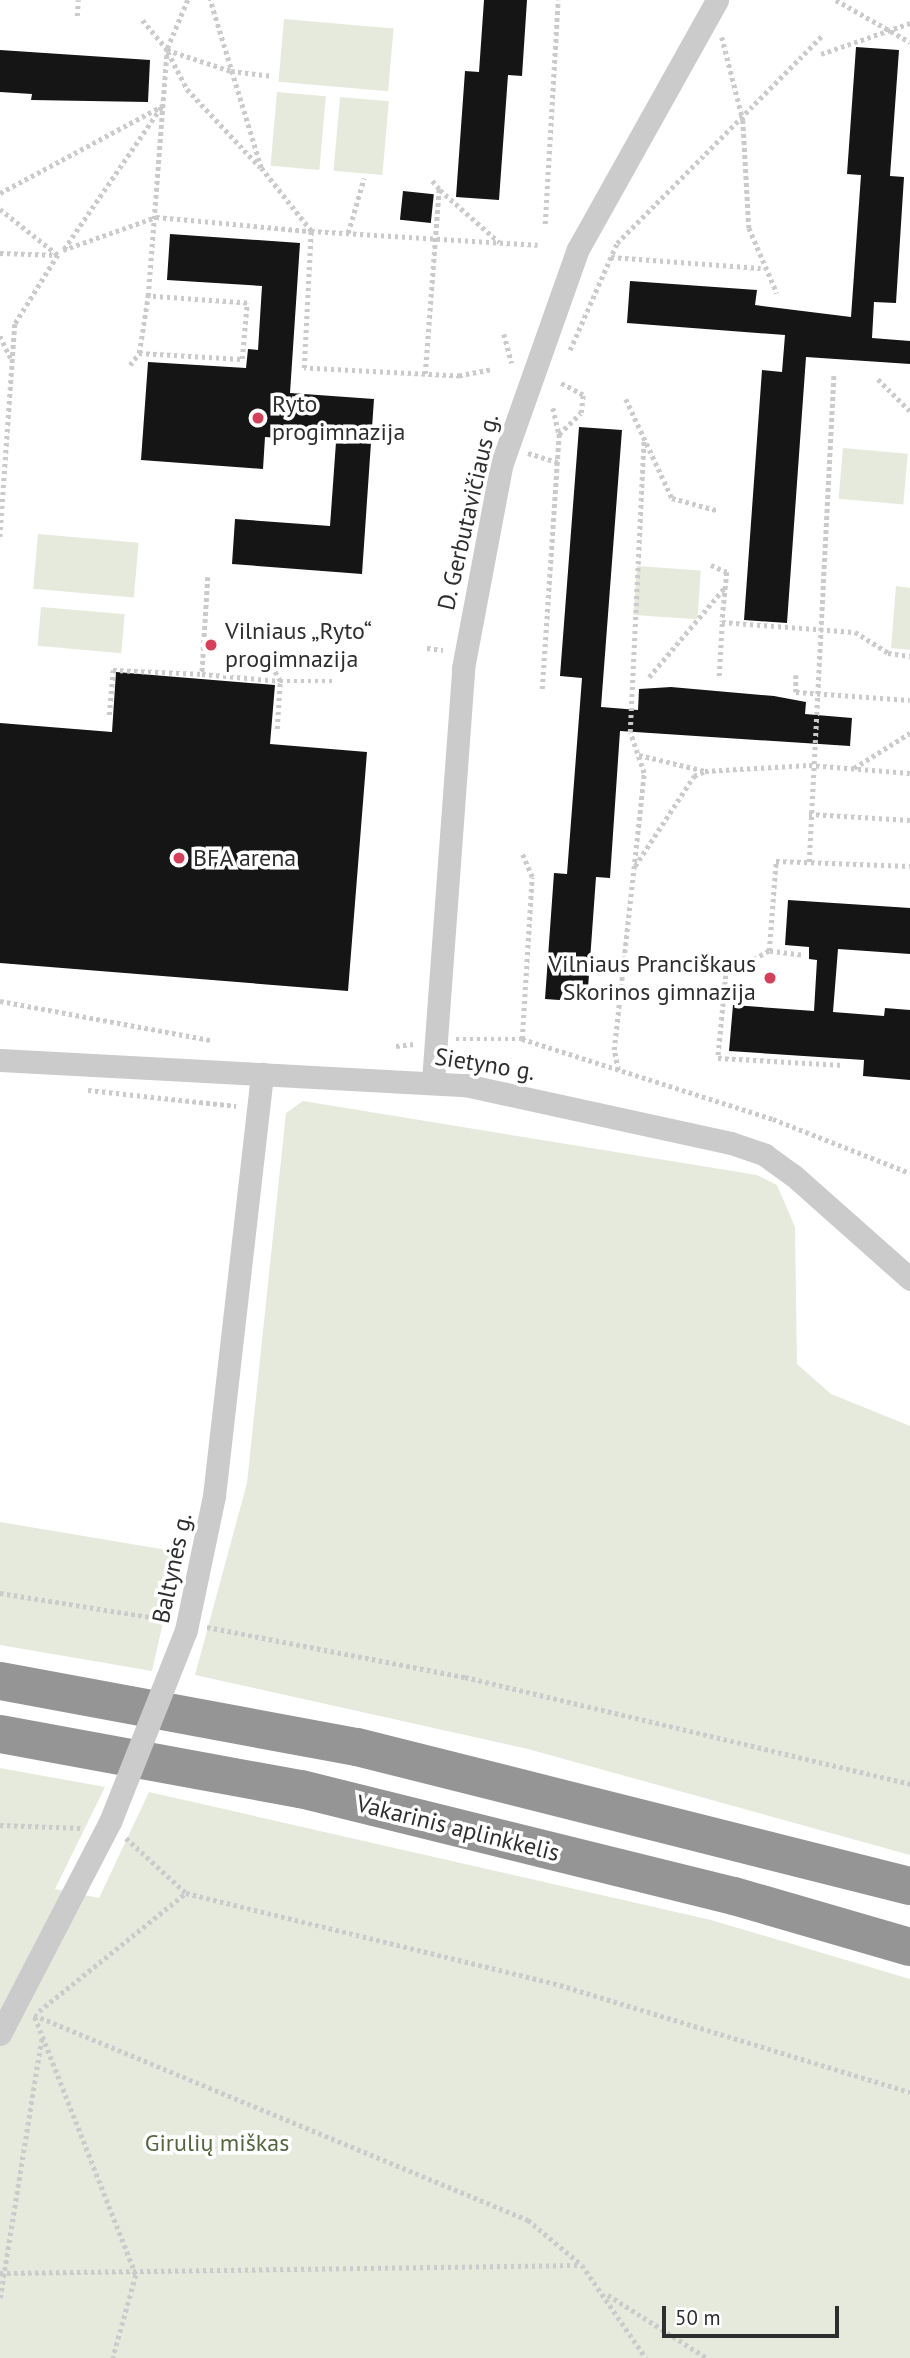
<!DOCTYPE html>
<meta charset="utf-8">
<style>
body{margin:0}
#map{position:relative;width:910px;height:2358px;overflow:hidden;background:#fff;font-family:"PT Sans",sans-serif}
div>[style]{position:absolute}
.green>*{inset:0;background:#e5eadc;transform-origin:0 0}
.building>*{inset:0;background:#151515;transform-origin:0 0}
.path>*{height:4.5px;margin-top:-2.25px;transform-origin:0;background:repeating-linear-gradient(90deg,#cbcbcb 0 3.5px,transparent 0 7px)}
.street>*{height:23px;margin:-11.5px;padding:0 11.5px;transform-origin:11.5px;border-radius:11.5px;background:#cbcbcb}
.highway>*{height:38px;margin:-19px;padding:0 19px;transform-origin:19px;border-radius:19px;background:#959595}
.street-bridge>*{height:23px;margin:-11.5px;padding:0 11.5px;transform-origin:11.5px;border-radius:11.5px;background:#cbcbcb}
.dots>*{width:19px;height:19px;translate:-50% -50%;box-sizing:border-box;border:4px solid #fff;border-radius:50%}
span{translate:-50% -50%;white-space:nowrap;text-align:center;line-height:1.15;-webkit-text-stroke:7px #fff;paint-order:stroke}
.poi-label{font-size:24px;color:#2e2e2e}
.left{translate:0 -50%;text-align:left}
.right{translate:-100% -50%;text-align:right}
.street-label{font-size:24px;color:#2e2e2e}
.park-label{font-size:24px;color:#55663f}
.scale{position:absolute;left:662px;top:2306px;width:177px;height:32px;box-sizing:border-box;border:4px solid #2e2e2e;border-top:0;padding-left:9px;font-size:21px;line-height:24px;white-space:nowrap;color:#2e2e2e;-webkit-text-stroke:5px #fff;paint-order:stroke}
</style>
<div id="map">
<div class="green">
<i style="left:284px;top:19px;width:110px;height:63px;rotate:5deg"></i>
<i style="left:277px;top:92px;width:49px;height:74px;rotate:5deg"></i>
<i style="left:340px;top:97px;width:49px;height:74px;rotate:5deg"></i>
<i style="left:843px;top:448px;width:65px;height:51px;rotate:5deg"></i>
<i style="left:38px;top:534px;width:101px;height:55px;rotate:5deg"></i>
<i style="left:637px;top:566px;width:64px;height:49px;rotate:4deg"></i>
<i style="clip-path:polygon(896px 586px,910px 588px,910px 650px,891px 648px)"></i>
<i style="left:41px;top:607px;width:84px;height:39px;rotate:5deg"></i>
<i style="clip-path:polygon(303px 1101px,757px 1175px,777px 1185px,795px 1227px,797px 1364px,831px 1394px,910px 1426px,910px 1855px,528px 1749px,195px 1675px,247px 1483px,286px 1113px)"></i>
<i style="clip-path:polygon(0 1522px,179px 1552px,152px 1671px,0 1645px)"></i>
<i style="clip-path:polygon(0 1768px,105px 1787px,55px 1889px,99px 1898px,149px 1792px,711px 1920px,910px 1979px,910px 2358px,0 2358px)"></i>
</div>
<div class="building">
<i style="clip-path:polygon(484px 0,527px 0,522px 76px,508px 75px,499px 200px,456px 197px,465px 71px,479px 72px)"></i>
<i style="clip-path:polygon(856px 47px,899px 50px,890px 176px,904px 177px,896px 303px,874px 302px,872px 338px,910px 341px,910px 364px,806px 357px,787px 623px,744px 620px,762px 370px,782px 372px,785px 335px,627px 323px,630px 281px,757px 290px,755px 305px,851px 317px,861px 175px,847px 174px)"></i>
<i style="clip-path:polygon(0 50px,150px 60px,148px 102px,31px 100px,32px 94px,0 92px)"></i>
<i style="left:403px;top:191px;width:31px;height:29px;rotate:6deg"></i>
<i style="clip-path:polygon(170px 234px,300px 243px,290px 393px,374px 399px,362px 574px,232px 564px,235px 519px,330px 526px,336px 442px,265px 437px,263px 469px,141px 460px,148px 362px,246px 368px,248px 349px,258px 350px,262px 286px,167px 280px)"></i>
<i style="clip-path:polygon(579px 427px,622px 430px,601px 707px,638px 710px,639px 689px,671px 687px,774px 696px,806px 702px,805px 714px,852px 718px,850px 746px,620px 731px,610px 878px,596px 877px,587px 1002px,545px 999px,554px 873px,567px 874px,582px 678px,560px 676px)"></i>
<i style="clip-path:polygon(116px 672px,275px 685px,270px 744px,367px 752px,348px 991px,0 963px,0 723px,112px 732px)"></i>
<i style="clip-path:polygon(788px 900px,910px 908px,910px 954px,838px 949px,833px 1012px,884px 1016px,885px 1008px,910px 1010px,910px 1080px,863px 1076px,864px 1060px,729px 1051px,733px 1005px,814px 1011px,817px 960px,809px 959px,809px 947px,785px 945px)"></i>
</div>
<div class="path">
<i style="left:188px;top:0;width:54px;rotate:112.8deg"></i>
<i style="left:167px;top:50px;width:67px;rotate:18.2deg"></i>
<i style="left:231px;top:71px;width:42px;rotate:6.8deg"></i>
<i style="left:836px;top:0;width:85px;rotate:29.6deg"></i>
<i style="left:77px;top:16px;width:16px;rotate:-86deg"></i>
<i style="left:722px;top:37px;width:86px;rotate:75.8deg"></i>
<i style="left:743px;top:120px;width:108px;rotate:86.8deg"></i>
<i style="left:749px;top:228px;width:71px;rotate:66.7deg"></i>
<i style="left:168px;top:52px;width:42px;rotate:62.8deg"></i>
<i style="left:187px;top:89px;width:107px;rotate:46.9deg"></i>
<i style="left:821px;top:54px;width:94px;rotate:-19.2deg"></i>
<i style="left:440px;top:190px;width:79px;rotate:41.4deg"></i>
<i style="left:0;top:193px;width:184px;rotate:-28.2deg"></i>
<i style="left:0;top:209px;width:74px;rotate:38.4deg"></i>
<i style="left:58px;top:255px;width:81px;rotate:121.9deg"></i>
<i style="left:15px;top:324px;width:216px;rotate:94deg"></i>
<i style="left:545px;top:224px;width:224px;rotate:-86.7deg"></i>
<i style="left:348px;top:233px;width:57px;rotate:-73.8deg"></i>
<i style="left:64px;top:249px;width:173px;rotate:-55.6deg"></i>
<i style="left:63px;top:250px;width:99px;rotate:-19.5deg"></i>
<i style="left:156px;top:217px;width:156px;rotate:5.2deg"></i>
<i style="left:311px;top:231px;width:80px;rotate:-128.4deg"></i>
<i style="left:261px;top:168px;width:176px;rotate:-106.9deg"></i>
<i style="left:0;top:253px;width:58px;rotate:2deg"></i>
<i style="left:611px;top:257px;width:150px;rotate:4.2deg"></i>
<i style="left:504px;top:334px;width:30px;rotate:75deg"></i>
<i style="left:0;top:336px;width:28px;rotate:64deg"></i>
<i style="left:570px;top:350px;width:117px;rotate:-66.3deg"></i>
<i style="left:617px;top:243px;width:291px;rotate:-45.3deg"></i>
<i style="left:139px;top:353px;width:103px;rotate:3.3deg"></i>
<i style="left:242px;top:359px;width:56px;rotate:-84.9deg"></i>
<i style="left:247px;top:303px;width:99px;rotate:-176deg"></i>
<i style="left:130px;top:365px;width:15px;rotate:-53deg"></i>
<i style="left:139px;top:353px;width:58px;rotate:-81deg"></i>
<i style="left:148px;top:296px;width:247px;rotate:-85.6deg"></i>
<i style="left:167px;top:50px;width:40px;rotate:-130deg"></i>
<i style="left:490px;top:370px;width:31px;rotate:169deg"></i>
<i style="left:460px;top:376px;width:156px;rotate:-177.1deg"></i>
<i style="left:304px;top:368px;width:137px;rotate:-87.1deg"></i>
<i style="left:311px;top:231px;width:227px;rotate:3.5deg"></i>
<i style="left:425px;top:374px;width:186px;rotate:-85.7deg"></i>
<i style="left:439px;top:189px;width:11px;rotate:-131deg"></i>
<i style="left:878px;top:379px;width:45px;rotate:45deg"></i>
<i style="left:626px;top:399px;width:109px;rotate:65.1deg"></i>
<i style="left:672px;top:498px;width:46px;rotate:15.3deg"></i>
<i style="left:553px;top:408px;width:26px;rotate:77deg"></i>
<i style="left:528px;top:453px;width:31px;rotate:17deg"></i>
<i style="left:711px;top:565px;width:17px;rotate:24deg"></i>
<i style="left:727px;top:572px;width:50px;rotate:95.7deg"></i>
<i style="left:722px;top:622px;width:133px;rotate:4.3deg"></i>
<i style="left:855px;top:632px;width:39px;rotate:32deg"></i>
<i style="left:888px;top:653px;width:22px;rotate:8deg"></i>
<i style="left:208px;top:577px;width:97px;rotate:93.5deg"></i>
<i style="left:202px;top:674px;width:78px;rotate:5.1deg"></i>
<i style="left:280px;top:681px;width:21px;rotate:-119deg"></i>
<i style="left:427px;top:648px;width:16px;rotate:7deg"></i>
<i style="left:796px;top:675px;width:17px;rotate:90deg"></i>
<i style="left:796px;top:692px;width:114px;rotate:4deg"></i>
<i style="left:719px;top:676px;width:54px;rotate:-86.8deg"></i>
<i style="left:649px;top:677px;width:118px;rotate:-49.8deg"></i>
<i style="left:542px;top:689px;width:256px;rotate:-86.2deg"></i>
<i style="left:559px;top:434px;width:30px;rotate:-44deg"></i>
<i style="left:581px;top:413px;width:18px;rotate:-84deg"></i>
<i style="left:583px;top:395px;width:27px;rotate:-152deg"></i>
<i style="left:109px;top:715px;width:45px;rotate:-84.9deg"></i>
<i style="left:113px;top:670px;width:89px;rotate:2.6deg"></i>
<i style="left:277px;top:729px;width:48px;rotate:-86.4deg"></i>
<i style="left:280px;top:681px;width:56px"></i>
<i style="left:639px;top:755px;width:68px;rotate:13.6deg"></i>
<i style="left:854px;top:768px;width:66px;rotate:-32deg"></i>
<i style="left:809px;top:814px;width:101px;rotate:3.4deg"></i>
<i style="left:809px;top:862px;width:487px;rotate:-87.1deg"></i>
<i style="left:635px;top:866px;width:108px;rotate:-56.8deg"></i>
<i style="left:694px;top:776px;width:12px;rotate:-24deg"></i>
<i style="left:705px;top:771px;width:104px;rotate:-3.3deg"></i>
<i style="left:809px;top:765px;width:101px;rotate:4.5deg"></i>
<i style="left:769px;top:951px;width:90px;rotate:-85.6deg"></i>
<i style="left:776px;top:861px;width:134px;rotate:2.1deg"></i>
<i style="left:801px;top:955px;width:32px;rotate:-173deg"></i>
<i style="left:769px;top:951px;width:49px;rotate:150.8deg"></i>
<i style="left:726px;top:975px;width:83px;rotate:95.5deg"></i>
<i style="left:718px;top:1058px;width:125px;rotate:3.2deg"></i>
<i style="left:0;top:1001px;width:215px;rotate:10.5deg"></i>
<i style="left:456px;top:1039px;width:66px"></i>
<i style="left:522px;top:1039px;width:263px;rotate:17.7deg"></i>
<i style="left:773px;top:1119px;width:147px;rotate:21.5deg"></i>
<i style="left:522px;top:1039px;width:162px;rotate:-86.5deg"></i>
<i style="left:532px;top:877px;width:25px;rotate:-113deg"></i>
<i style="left:396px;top:1046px;width:17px;rotate:-7deg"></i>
<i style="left:618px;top:1070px;width:20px;rotate:-101deg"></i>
<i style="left:614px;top:1050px;width:279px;rotate:-83.8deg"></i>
<i style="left:644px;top:773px;width:43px;rotate:-108.9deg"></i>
<i style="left:630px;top:732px;width:293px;rotate:-87.3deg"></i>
<i style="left:88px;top:1090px;width:149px;rotate:6.2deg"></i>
<i style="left:0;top:1593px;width:170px;rotate:9.1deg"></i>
<i style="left:207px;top:1627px;width:263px;rotate:11deg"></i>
<i style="left:465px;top:1677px;width:458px;rotate:13.5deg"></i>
<i style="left:0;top:1825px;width:81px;rotate:2.1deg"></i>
<i style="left:126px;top:1838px;width:81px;rotate:42.5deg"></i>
<i style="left:186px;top:1893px;width:385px;rotate:13.8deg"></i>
<i style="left:560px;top:1985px;width:366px;rotate:17deg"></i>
<i style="left:39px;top:2011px;width:189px;rotate:-38.8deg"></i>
<i style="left:34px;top:2015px;width:535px;rotate:22.54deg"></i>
<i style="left:528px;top:2220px;width:70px;rotate:39.8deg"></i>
<i style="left:582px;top:2265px;width:113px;rotate:55.5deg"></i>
<i style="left:35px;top:2017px;width:277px;rotate:68.6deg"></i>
<i style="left:136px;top:2275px;width:86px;rotate:105.5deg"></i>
<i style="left:0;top:2273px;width:581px;rotate:-0.79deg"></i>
<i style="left:608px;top:2295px;width:117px;rotate:32.5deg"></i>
<i style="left:0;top:2298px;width:265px;rotate:-80.9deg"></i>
</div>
<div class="street">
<i style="left:0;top:1060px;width:466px;rotate:3.1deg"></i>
<i style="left:465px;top:1085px;width:272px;rotate:12.3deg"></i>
<i style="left:731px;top:1143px;width:36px;rotate:19deg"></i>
<i style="left:765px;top:1155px;width:34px;rotate:36deg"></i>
<i style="left:793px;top:1175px;width:157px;rotate:41.6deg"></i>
<i style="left:433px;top:1081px;width:414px;rotate:-85.8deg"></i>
<i style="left:463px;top:668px;width:206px;rotate:-79.3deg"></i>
<i style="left:501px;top:466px;width:230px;rotate:-70.5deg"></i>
<i style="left:578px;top:249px;width:285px;rotate:-60.8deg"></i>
<i style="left:186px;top:1630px;width:137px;rotate:-78.2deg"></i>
<i style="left:214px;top:1496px;width:425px;rotate:-83.5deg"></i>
<i style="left:0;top:2034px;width:239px;rotate:-62.6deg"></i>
</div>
<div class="highway">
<i style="left:0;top:1681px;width:363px;rotate:10.5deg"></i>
<i style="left:357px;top:1747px;width:570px;rotate:14.11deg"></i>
<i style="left:0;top:1734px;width:306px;rotate:10.4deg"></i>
<i style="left:301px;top:1789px;width:446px;rotate:13.9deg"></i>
<i style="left:734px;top:1896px;width:183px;rotate:16.2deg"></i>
</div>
<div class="street-bridge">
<i style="left:110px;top:1822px;width:206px;rotate:-68.4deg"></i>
</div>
<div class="dots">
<i style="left:258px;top:418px;background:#d73e59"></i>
<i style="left:211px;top:645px;background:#d73e59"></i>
<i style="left:179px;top:858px;background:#d73e59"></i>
<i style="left:770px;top:978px;background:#d73e59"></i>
</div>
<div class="poi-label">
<span class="left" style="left:272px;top:418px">Ryto<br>progimnazija</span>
<span class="left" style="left:225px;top:645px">Vilniaus „Ryto“<br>progimnazija</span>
<span class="left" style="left:193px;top:858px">BFA arena</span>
<span class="right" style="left:756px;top:978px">Vilniaus Pranciškaus<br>Skorinos gimnazija</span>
</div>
<div class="street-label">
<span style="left:468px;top:512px;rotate:-77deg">D. Gerbutavičiaus g.</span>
<span style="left:485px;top:1064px;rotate:9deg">Sietyno g.</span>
<span style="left:172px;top:1568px;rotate:-78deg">Baltynės g.</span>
<span style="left:458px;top:1828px;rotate:14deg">Vakarinis aplinkkelis</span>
</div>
<div class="park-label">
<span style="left:217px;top:2143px">Girulių miškas</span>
</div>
<div class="scale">50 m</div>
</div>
